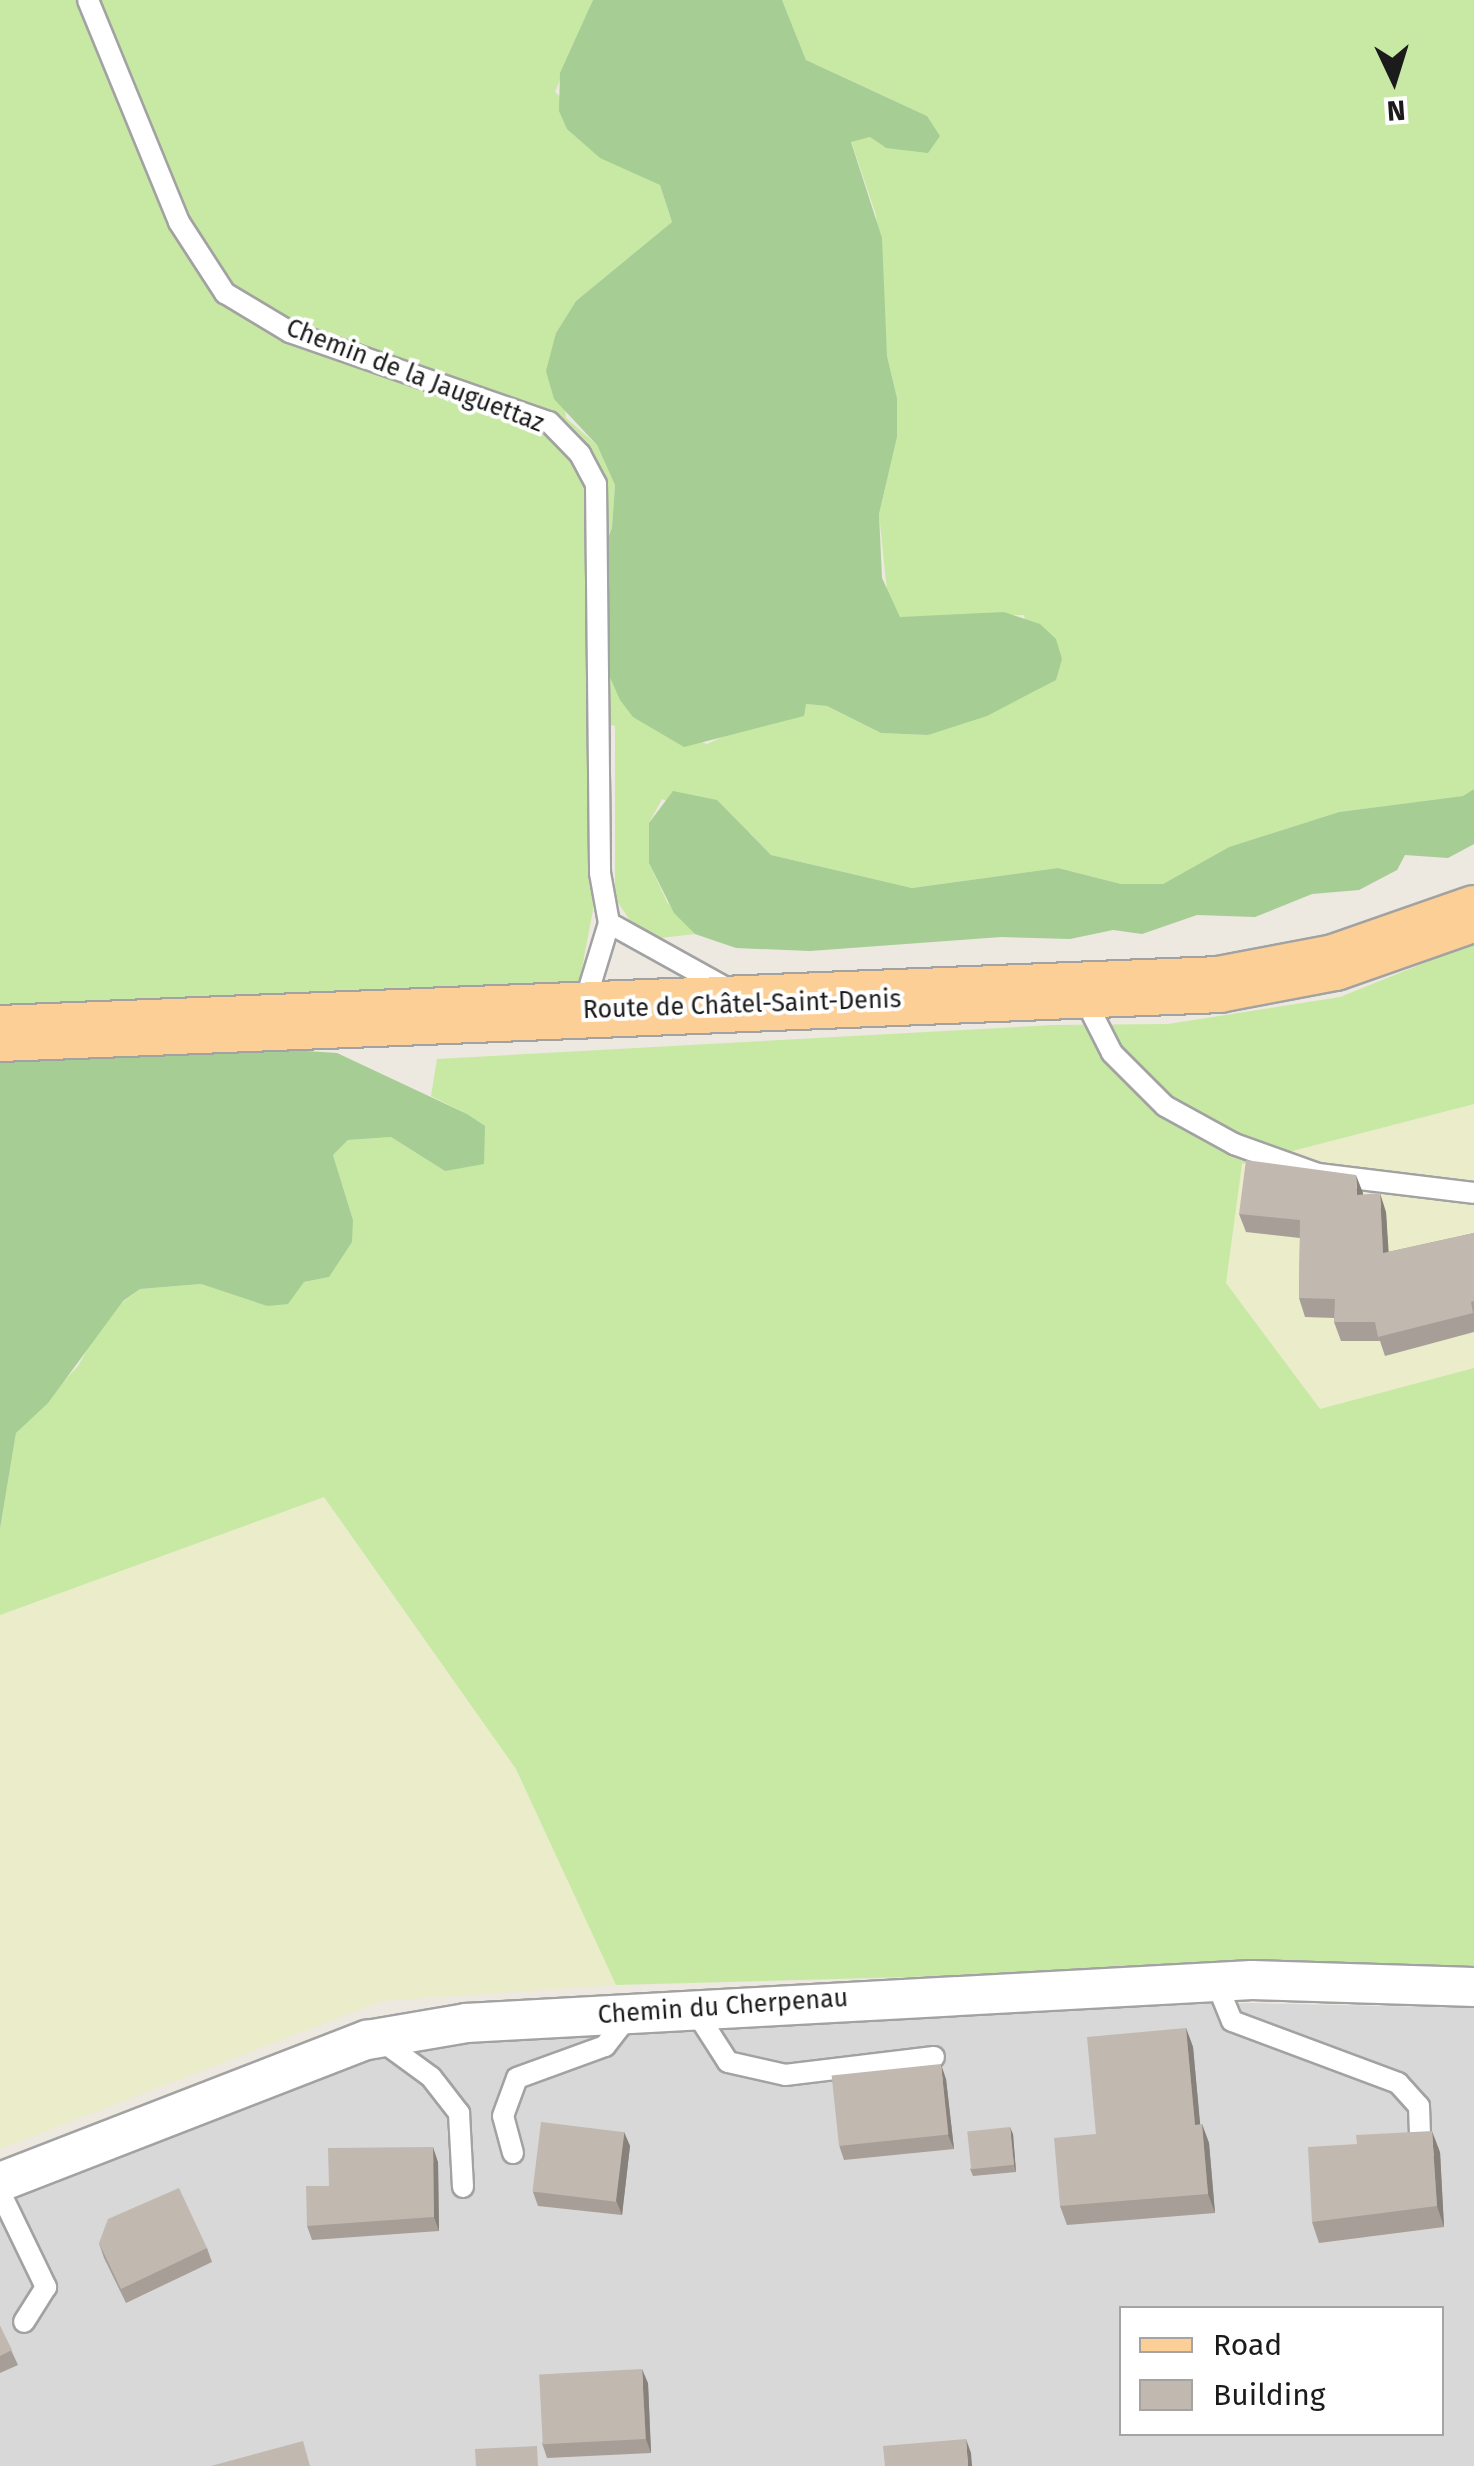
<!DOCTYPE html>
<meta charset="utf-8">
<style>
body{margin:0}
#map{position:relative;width:1474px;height:2466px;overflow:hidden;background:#ede8e0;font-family:"Fira Sans",sans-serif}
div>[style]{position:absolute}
.residential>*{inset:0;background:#d9d8d8}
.farmland>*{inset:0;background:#eaecca}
.grass>*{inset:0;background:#c7e9a4}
.forest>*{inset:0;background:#a5cd94}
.roads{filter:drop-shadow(2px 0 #a2a2a2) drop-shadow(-2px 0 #a2a2a2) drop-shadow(0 2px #a2a2a2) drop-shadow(0 -2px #a2a2a2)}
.service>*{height:20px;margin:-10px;padding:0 10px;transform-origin:10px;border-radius:10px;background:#fff}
.minor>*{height:38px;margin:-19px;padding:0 19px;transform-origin:19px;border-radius:19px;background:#fff}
.primary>*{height:55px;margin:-27.5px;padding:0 27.5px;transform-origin:27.5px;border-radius:27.5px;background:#fccf96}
.wall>*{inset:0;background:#a69e97}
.shaded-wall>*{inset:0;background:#87817b}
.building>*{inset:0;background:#c1b8b0;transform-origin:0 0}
span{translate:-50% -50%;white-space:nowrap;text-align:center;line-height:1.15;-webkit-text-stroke:8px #fff;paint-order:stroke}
.street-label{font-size:25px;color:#1b1b1b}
.legend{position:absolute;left:1119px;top:2306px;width:325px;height:130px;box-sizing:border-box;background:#fff;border:2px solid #a4a4a4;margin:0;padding:12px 18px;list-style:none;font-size:30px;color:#1b1b1b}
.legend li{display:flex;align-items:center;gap:20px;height:50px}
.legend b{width:50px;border:2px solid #a4a4a4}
.north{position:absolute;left:1344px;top:30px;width:100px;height:100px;-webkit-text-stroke:8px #fff;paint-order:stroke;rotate:176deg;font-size:28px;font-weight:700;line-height:40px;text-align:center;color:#1b1b1b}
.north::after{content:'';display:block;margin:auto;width:35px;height:45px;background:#1b1b1b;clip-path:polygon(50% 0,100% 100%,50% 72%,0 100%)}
</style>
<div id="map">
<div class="residential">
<i style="clip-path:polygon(evenodd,1252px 2003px,1474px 2008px,1474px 2466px,0 2466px,0 2206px,195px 2121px,368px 2059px,465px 2044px,1012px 2008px,1252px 2003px,1122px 2308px,1442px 2308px,1442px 2434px,1122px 2434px,1122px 2308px)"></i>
</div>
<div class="farmland">
<i style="clip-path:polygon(1474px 1104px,1474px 1368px,1320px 1410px,1226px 1284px,1242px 1164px)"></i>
<i style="clip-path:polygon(324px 1497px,516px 1769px,616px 1985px,382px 2001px,0 2149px,0 1615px)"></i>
</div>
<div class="grass">
<i style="clip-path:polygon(0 0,593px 0,555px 92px,660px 185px,672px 222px,576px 301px,556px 333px,566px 418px,597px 445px,615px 485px,612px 528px,595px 567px,633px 717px,707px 744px,746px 726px,803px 716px,806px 704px,827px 706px,881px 733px,928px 735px,1039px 689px,1024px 615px,900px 617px,888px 601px,879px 514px,897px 436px,897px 398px,887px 356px,876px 215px,851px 141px,870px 137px,886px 148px,927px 116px,806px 60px,782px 0,1474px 0,1474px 789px,1464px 796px,1339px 812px,1229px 847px,1163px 884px,1121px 884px,1058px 868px,912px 888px,771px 855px,750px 833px,662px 799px,649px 823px,649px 863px,667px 902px,695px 934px,643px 940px,615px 898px,615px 726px,591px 719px,593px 910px,579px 984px,0 1012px)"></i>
<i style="clip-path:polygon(1474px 943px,1474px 1104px,1242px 1164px,1226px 1283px,1320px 1409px,1474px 1368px,1474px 1968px,1308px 1966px,616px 1985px,516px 1769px,324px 1497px,0 1615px,0 1529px,16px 1433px,78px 1366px,108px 1313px,140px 1289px,201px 1284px,267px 1306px,304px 1282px,329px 1277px,353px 1220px,333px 1155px,348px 1140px,391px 1137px,445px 1171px,467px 1114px,431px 1096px,437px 1059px,1052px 1025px,1168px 1024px,1340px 997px)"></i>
</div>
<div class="forest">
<i style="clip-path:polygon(593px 0,782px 0,806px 60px,927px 116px,940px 136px,928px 153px,886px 148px,870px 137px,851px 142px,882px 238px,887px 356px,897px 398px,897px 437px,879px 514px,882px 578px,900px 617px,1004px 612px,1040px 624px,1056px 639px,1062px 659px,1056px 680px,987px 716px,928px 735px,881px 733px,827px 706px,806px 704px,804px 716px,684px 747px,633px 717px,620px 700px,588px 627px,589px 586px,612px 528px,615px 485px,597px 445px,554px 399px,546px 371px,556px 333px,576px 301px,672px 222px,660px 185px,600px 158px,567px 129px,559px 111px,560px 73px)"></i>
<i style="clip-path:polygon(1474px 789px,1474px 844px,1448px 858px,1405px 855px,1397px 870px,1359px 890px,1312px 894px,1255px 917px,1197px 915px,1142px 934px,1113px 930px,1070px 939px,1001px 937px,810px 951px,736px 948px,695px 934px,674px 913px,649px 863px,649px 823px,673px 791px,717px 800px,771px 855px,912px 888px,1058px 868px,1121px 884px,1163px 884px,1229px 847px,1339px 812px,1463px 796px)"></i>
<i style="clip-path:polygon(291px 1050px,337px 1053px,467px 1114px,485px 1126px,484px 1164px,445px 1171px,391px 1137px,348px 1140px,333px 1155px,353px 1220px,352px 1242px,329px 1277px,304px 1282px,288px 1304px,267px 1306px,201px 1284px,140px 1289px,123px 1301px,48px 1403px,16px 1433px,0 1529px,0 1054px)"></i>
</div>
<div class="roads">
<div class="service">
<i style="left:88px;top:0;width:240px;rotate:67.7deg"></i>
<i style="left:179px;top:222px;width:85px;rotate:57.1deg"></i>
<i style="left:225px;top:293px;width:76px;rotate:31deg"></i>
<i style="left:290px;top:332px;width:274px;rotate:19.2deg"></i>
<i style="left:549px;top:422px;width:45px;rotate:45.9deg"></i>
<i style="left:580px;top:454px;width:34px;rotate:62deg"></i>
<i style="left:596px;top:484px;width:389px;rotate:89.4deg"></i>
<i style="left:600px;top:873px;width:51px;rotate:79.8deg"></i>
<i style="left:609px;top:923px;width:136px;rotate:29deg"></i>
<i style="left:1082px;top:994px;width:66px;rotate:63deg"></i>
<i style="left:1112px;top:1053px;width:75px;rotate:45deg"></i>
<i style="left:1165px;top:1106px;width:79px;rotate:28.8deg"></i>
<i style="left:1234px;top:1144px;width:89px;rotate:19.7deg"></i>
<i style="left:1318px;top:1174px;width:157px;rotate:6.9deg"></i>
<i style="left:584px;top:1005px;width:86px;rotate:-73deg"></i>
<i style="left:1216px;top:1982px;width:42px;rotate:67.7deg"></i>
<i style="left:1232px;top:2021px;width:177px;rotate:20.5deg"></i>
<i style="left:1398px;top:2083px;width:31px;rotate:48deg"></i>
<i style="left:1419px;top:2106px;width:36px;rotate:88deg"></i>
<i style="left:694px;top:2009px;width:63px;rotate:57.3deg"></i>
<i style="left:728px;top:2062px;width:58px;rotate:12.8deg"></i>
<i style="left:785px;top:2075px;width:150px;rotate:-6.9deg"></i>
<i style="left:379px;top:2039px;width:64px;rotate:36.2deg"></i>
<i style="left:431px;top:2077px;width:46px;rotate:52.1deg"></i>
<i style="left:459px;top:2113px;width:74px;rotate:86.9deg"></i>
<i style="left:513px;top:2153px;width:38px;rotate:-105deg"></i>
<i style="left:503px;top:2116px;width:40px;rotate:-69.8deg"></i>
<i style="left:517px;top:2078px;width:94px;rotate:-20deg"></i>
<i style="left:605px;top:2046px;width:41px;rotate:-52deg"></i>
<i style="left:0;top:2192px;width:106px;rotate:64.2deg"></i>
<i style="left:46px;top:2287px;width:41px;rotate:122.2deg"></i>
</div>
<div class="minor">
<i style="left:0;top:2182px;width:394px;rotate:-21.2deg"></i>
<i style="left:367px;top:2040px;width:100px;rotate:-9.7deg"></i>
<i style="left:466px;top:2023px;width:787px;rotate:-3.13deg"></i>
<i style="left:1252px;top:1980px;width:222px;rotate:1.8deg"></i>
</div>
<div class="primary">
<i style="left:0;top:1033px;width:1219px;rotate:-2.3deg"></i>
<i style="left:1218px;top:984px;width:118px;rotate:-10.7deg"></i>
<i style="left:1334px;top:962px;width:148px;rotate:-19.3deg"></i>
</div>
</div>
<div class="wall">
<i style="clip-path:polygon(1363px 1195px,1386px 1212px,1388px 1252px,1474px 1233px,1474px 1332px,1385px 1356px,1380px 1341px,1341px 1341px,1334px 1322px,1334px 1318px,1305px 1317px,1299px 1298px,1300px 1238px,1246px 1232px,1239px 1214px)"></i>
<i style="clip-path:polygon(1186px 2028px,1193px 2047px,1200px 2125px,1202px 2124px,1209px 2143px,1215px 2213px,1067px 2225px,1060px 2206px,1096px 2134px)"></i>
<i style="clip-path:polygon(946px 2079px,954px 2149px,844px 2160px,839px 2145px)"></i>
<i style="clip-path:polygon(624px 2132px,630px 2146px,622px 2215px,538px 2206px,533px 2192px)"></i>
<i style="clip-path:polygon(1013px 2134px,1016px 2172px,973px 2176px,970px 2169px)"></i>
<i style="clip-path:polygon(1440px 2152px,1444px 2227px,1319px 2243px,1312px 2222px)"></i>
<i style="clip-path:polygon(438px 2162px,439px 2231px,312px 2240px,307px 2226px,329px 2186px)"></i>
<i style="clip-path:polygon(99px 2243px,207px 2248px,212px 2262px,126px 2303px,104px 2258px)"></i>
<i style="clip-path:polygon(0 2326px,18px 2365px,0 2373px)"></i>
<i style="clip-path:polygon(648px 2383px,651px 2453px,547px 2458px,542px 2443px)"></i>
</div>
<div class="shaded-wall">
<i style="clip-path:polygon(1356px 1175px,1363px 1193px,1364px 1213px,1357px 1195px)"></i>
<i style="clip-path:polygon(1380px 1193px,1386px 1212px,1390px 1272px,1383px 1253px)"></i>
<i style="clip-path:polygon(1186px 2028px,1193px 2047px,1202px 2144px,1195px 2125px)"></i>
<i style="clip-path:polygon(941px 2064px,946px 2079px,954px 2149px,948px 2135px)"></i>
<i style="clip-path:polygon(1202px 2124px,1209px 2143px,1215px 2213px,1208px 2194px)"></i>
<i style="clip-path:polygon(1010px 2127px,1013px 2134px,1016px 2172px,1014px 2165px)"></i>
<i style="clip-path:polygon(1432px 2131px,1440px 2152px,1444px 2227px,1437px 2206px)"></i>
<i style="clip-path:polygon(624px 2132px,630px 2146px,622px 2215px,616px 2200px)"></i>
<i style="clip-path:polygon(433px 2147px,438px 2162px,439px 2231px,434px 2217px)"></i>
<i style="clip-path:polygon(642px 2369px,648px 2383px,651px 2453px,646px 2439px)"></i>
<i style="clip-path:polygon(966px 2439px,971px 2453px,972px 2466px,968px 2466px)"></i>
</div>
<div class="building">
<i style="clip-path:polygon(1246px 1160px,1356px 1175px,1357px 1195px,1380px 1193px,1383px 1253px,1474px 1233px,1474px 1301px,1471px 1302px,1473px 1313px,1378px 1337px,1375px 1322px,1334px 1322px,1335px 1299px,1299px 1298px,1300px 1220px,1239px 1214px)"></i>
<i style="clip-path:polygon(1186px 2028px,1195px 2125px,1202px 2124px,1208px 2194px,1060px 2206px,1054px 2138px,1096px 2134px,1087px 2037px)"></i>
<i style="left:941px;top:2064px;width:71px;height:110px;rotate:84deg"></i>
<i style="left:541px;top:2122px;width:84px;height:70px;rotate:7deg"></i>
<i style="left:1010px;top:2127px;width:38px;height:43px;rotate:84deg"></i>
<i style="clip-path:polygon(1432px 2131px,1437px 2206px,1312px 2222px,1308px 2147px,1357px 2144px,1356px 2135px)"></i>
<i style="clip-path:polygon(433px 2147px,434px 2217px,307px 2226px,306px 2186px,329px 2186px,328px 2148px)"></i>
<i style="clip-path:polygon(179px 2188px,207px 2248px,121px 2289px,99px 2243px,108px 2219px)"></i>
<i style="clip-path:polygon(0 2326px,12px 2350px,0 2356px)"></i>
<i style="left:642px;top:2369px;width:70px;height:103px;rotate:87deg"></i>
<i style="clip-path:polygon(966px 2439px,968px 2466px,885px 2466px,883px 2446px)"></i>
<i style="clip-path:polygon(303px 2441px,310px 2466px,211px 2466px)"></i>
<i style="clip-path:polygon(537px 2446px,538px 2466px,476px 2466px,475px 2449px)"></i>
</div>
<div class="street-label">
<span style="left:415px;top:376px;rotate:21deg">Chemin de la Jauguettaz</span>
<span style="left:742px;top:1005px;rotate:-2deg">Route de Châtel-Saint-Denis</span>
<span style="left:723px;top:2007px;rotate:-4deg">Chemin du Cherpenau</span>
</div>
<ul class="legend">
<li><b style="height:12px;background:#fccf96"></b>Road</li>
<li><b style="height:28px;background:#c1b8b0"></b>Building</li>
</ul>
<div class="north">N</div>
</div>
